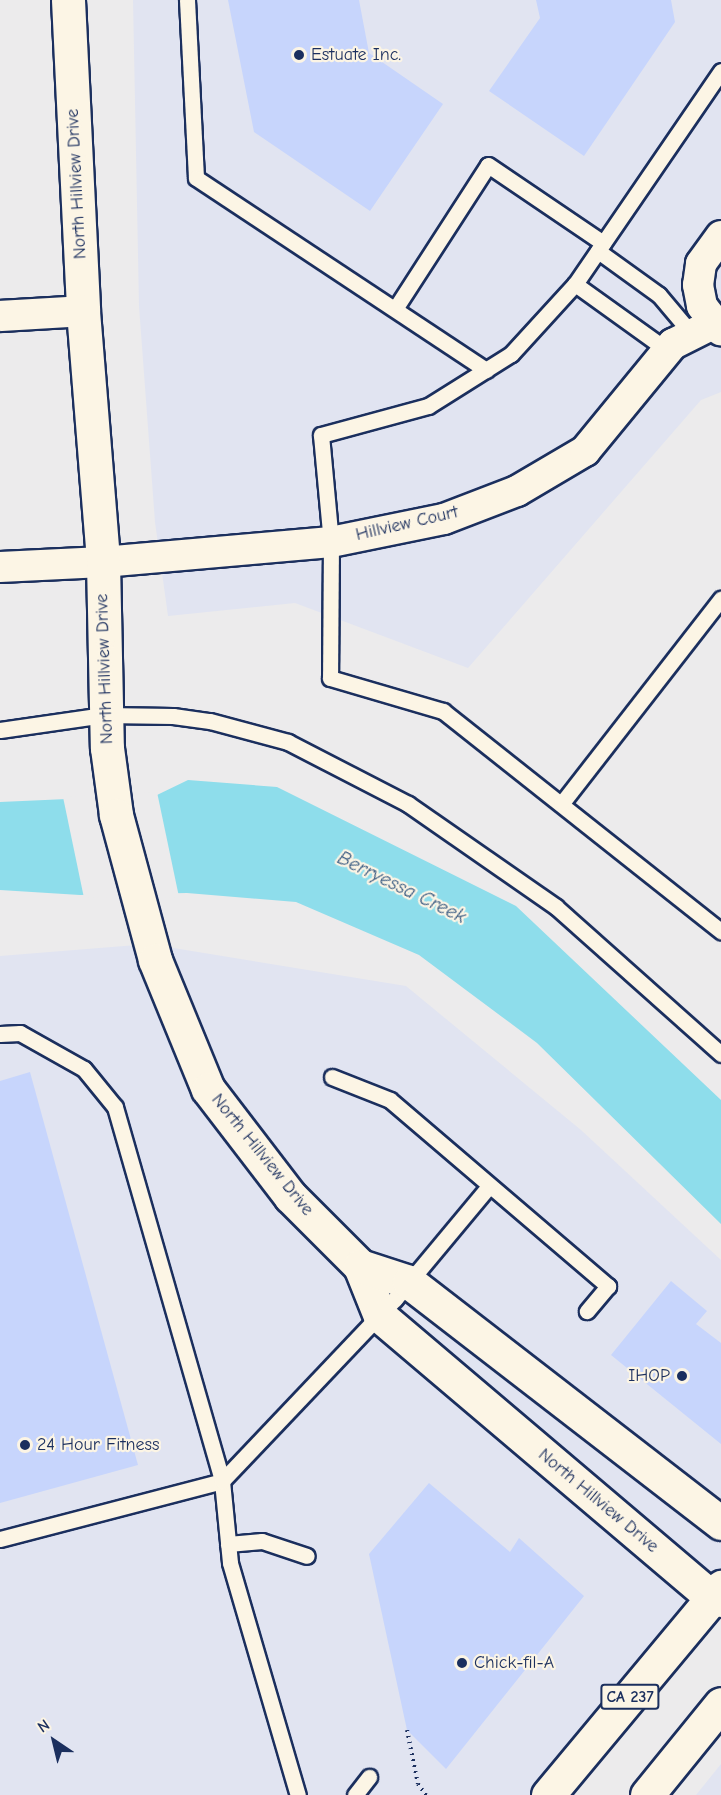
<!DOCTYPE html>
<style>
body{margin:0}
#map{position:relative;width:721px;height:1795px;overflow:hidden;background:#ecebec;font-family:"Comic Neue",sans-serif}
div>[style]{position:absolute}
.built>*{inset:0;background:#e1e4f1}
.water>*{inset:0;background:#8eddeb}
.pier>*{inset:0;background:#ecebec}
.building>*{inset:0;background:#c7d5fc}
.path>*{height:4px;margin-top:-2px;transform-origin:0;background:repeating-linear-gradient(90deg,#1b2f5e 0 1.5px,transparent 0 6px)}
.roads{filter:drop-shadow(2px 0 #1b2f5e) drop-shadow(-2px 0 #1b2f5e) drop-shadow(0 2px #1b2f5e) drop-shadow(0 -2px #1b2f5e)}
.service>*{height:15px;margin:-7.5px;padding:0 7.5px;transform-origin:7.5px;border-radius:7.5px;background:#fcf5e5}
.minor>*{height:30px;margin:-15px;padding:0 15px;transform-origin:15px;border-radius:15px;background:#fcf5e5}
.tertiary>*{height:33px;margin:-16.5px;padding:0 16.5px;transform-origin:16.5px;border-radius:16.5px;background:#fcf5e5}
.trunk>*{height:33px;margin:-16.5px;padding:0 16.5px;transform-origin:16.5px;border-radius:16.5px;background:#fcf5e5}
.dots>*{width:16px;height:16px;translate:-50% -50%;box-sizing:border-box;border:3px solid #fcf5e5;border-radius:50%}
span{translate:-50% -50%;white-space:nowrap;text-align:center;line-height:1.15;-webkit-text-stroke:4.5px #fcf5e5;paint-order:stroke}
.shield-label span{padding:2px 4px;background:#fcf5e5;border:2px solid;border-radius:4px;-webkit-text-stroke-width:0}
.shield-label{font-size:16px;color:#1b2f5e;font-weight:700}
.poi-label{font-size:18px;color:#1b2f5e}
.left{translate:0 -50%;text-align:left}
.right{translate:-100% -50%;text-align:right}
.street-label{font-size:18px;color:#1b2f5e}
.water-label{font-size:20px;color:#385a81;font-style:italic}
.north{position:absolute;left:24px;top:1711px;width:60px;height:60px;-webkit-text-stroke:4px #fcf5e5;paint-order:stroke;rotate:325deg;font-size:16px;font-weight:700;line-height:24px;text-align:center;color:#1b2f5e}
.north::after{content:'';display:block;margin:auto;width:21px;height:27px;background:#1b2f5e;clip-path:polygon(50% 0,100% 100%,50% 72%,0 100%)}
</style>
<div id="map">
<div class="built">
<i style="clip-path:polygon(133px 0,721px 0,721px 392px,701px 400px,468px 668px,295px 603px,168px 616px,155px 522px,139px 306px)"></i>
<i style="clip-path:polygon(149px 944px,406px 986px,581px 1130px,721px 1260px,721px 1587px,548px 1795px,0 1795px,0 956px)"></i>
<i style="clip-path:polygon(721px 1764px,721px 1795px,696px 1795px)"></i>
</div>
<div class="water">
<i style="clip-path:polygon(188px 780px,277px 787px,516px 906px,721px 1100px,721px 1224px,537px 1043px,419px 955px,296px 902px,187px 893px,80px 895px,0 890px,0 802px,157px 795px)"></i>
</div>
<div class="pier">
<i style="clip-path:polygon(157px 792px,179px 897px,84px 898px,63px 797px)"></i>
</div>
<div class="building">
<i style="clip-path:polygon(228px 0,359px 0,369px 53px,443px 104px,370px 211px,254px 132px)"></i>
<i style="clip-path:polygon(536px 0,671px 0,675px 22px,584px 156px,489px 91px,540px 18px)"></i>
<i style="clip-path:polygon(30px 1072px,138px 1465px,0 1503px,0 1081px)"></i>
<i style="clip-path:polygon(671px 1281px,707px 1311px,696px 1324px,721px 1343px,721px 1444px,611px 1355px)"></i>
<i style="clip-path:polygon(429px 1483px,510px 1552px,519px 1538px,584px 1596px,446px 1769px,407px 1730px,369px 1554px)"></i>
</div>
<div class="path">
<i style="left:407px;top:1730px;width:55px;rotate:78.5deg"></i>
<i style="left:418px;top:1784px;width:14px;rotate:54deg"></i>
</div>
<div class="roads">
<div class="service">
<i style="left:187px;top:0;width:178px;rotate:87.1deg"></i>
<i style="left:196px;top:178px;width:348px;rotate:33.5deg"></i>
<i style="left:721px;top:71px;width:258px;rotate:124.4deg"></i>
<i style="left:575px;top:284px;width:95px;rotate:132.4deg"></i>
<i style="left:511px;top:354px;width:98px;rotate:147.9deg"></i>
<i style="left:428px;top:406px;width:111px;rotate:164.8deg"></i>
<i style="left:321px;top:435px;width:107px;rotate:84.7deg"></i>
<i style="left:331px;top:542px;width:136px;rotate:90.4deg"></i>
<i style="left:330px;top:678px;width:118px;rotate:16.3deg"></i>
<i style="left:443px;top:711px;width:355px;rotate:38.4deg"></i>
<i style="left:598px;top:251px;width:75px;rotate:35.8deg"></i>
<i style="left:659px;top:295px;width:50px;rotate:49.9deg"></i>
<i style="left:575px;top:284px;width:113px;rotate:35.7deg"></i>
<i style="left:395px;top:309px;width:171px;rotate:-57.1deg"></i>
<i style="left:488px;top:165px;width:139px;rotate:34.1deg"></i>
<i style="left:0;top:730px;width:105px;rotate:-8.2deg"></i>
<i style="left:104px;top:715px;width:69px;rotate:0.8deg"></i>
<i style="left:173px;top:716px;width:37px;rotate:8deg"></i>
<i style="left:210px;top:721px;width:81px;rotate:15.1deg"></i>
<i style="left:288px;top:742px;width:135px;rotate:27.3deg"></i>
<i style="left:408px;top:804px;width:180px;rotate:34.8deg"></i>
<i style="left:556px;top:907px;width:221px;rotate:41.7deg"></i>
<i style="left:562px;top:803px;width:259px;rotate:-52.1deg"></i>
<i style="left:0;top:1034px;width:20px;rotate:-3deg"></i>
<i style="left:20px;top:1033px;width:73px;rotate:29.4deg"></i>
<i style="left:84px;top:1069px;width:49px;rotate:50.8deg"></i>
<i style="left:115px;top:1107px;width:389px;rotate:74deg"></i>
<i style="left:222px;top:1481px;width:82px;rotate:84.4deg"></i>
<i style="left:230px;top:1563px;width:242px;rotate:73.7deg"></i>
<i style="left:332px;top:1077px;width:62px;rotate:21.6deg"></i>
<i style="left:390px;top:1100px;width:287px;rotate:40.5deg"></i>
<i style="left:608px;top:1286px;width:33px;rotate:130deg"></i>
<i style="left:0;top:1539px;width:229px;rotate:-14.6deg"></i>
<i style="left:222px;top:1481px;width:251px;rotate:-46.5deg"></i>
<i style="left:395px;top:1299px;width:147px;rotate:-50.2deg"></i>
<i style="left:228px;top:1544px;width:34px;rotate:-5deg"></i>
<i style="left:262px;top:1541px;width:47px;rotate:18.4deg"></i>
<i style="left:355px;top:1795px;width:23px;rotate:-52deg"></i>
</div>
<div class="minor">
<i style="left:721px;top:236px;width:34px;rotate:126deg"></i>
<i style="left:701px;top:264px;width:21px;rotate:98deg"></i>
<i style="left:698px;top:285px;width:21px;rotate:79deg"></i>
<i style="left:702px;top:306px;width:31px;rotate:52deg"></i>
<i style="left:0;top:316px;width:83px;rotate:-3.4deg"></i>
<i style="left:0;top:567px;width:103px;rotate:-2.8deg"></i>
<i style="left:103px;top:562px;width:229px;rotate:-5deg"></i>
<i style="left:331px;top:542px;width:115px;rotate:-11.5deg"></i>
<i style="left:444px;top:519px;width:78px;rotate:-21deg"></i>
<i style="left:517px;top:491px;width:79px;rotate:-30.5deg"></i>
<i style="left:585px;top:451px;width:139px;rotate:-50.6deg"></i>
<i style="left:673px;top:344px;width:45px;rotate:-26.6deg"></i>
</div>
<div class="tertiary">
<i style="left:68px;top:0;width:311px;rotate:87.2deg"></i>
<i style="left:83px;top:311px;width:252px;rotate:85.4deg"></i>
<i style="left:103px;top:562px;width:186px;rotate:88.8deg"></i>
<i style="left:107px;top:748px;width:68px;rotate:82.3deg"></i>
<i style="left:116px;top:815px;width:150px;rotate:74.9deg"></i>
<i style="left:155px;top:960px;width:139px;rotate:67.7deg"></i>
<i style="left:208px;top:1089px;width:135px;rotate:52.5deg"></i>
<i style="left:290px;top:1196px;width:99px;rotate:45deg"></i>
<i style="left:360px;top:1266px;width:54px;rotate:68.2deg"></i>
<i style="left:380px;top:1316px;width:436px;rotate:40.3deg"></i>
<i style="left:712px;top:1598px;width:9px;rotate:13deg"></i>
<i style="left:360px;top:1266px;width:52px;rotate:18.1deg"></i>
<i style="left:409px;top:1282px;width:394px;rotate:37.7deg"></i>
</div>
<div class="trunk">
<i style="left:548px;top:1795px;width:271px;rotate:-50.2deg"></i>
<i style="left:647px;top:1795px;width:117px;rotate:-50.9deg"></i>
</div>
</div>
<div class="dots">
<i style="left:299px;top:55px;background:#1b2f5e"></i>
<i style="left:682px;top:1376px;background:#1b2f5e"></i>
<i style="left:25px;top:1445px;background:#1b2f5e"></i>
<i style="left:462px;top:1663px;background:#1b2f5e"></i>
</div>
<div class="shield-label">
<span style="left:630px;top:1697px">CA 237</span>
</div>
<div class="poi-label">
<span class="left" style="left:311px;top:55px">Estuate Inc.</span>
<span class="right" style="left:670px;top:1376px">IHOP</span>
<span class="left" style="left:37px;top:1445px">24 Hour Fitness</span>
<span class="left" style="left:474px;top:1663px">Chick-fil-A</span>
</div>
<div class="street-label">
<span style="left:77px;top:184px;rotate:-93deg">North Hillview Drive</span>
<span style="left:407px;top:524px;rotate:-13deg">Hillview Court</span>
<span style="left:105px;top:669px;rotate:-92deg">North Hillview Drive</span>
<span style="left:262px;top:1155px;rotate:51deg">North Hillview Drive</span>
<span style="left:598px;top:1501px;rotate:40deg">North Hillview Drive</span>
</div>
<div class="water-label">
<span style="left:402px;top:887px;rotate:26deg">Berryessa Creek</span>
</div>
<div class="north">N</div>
</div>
